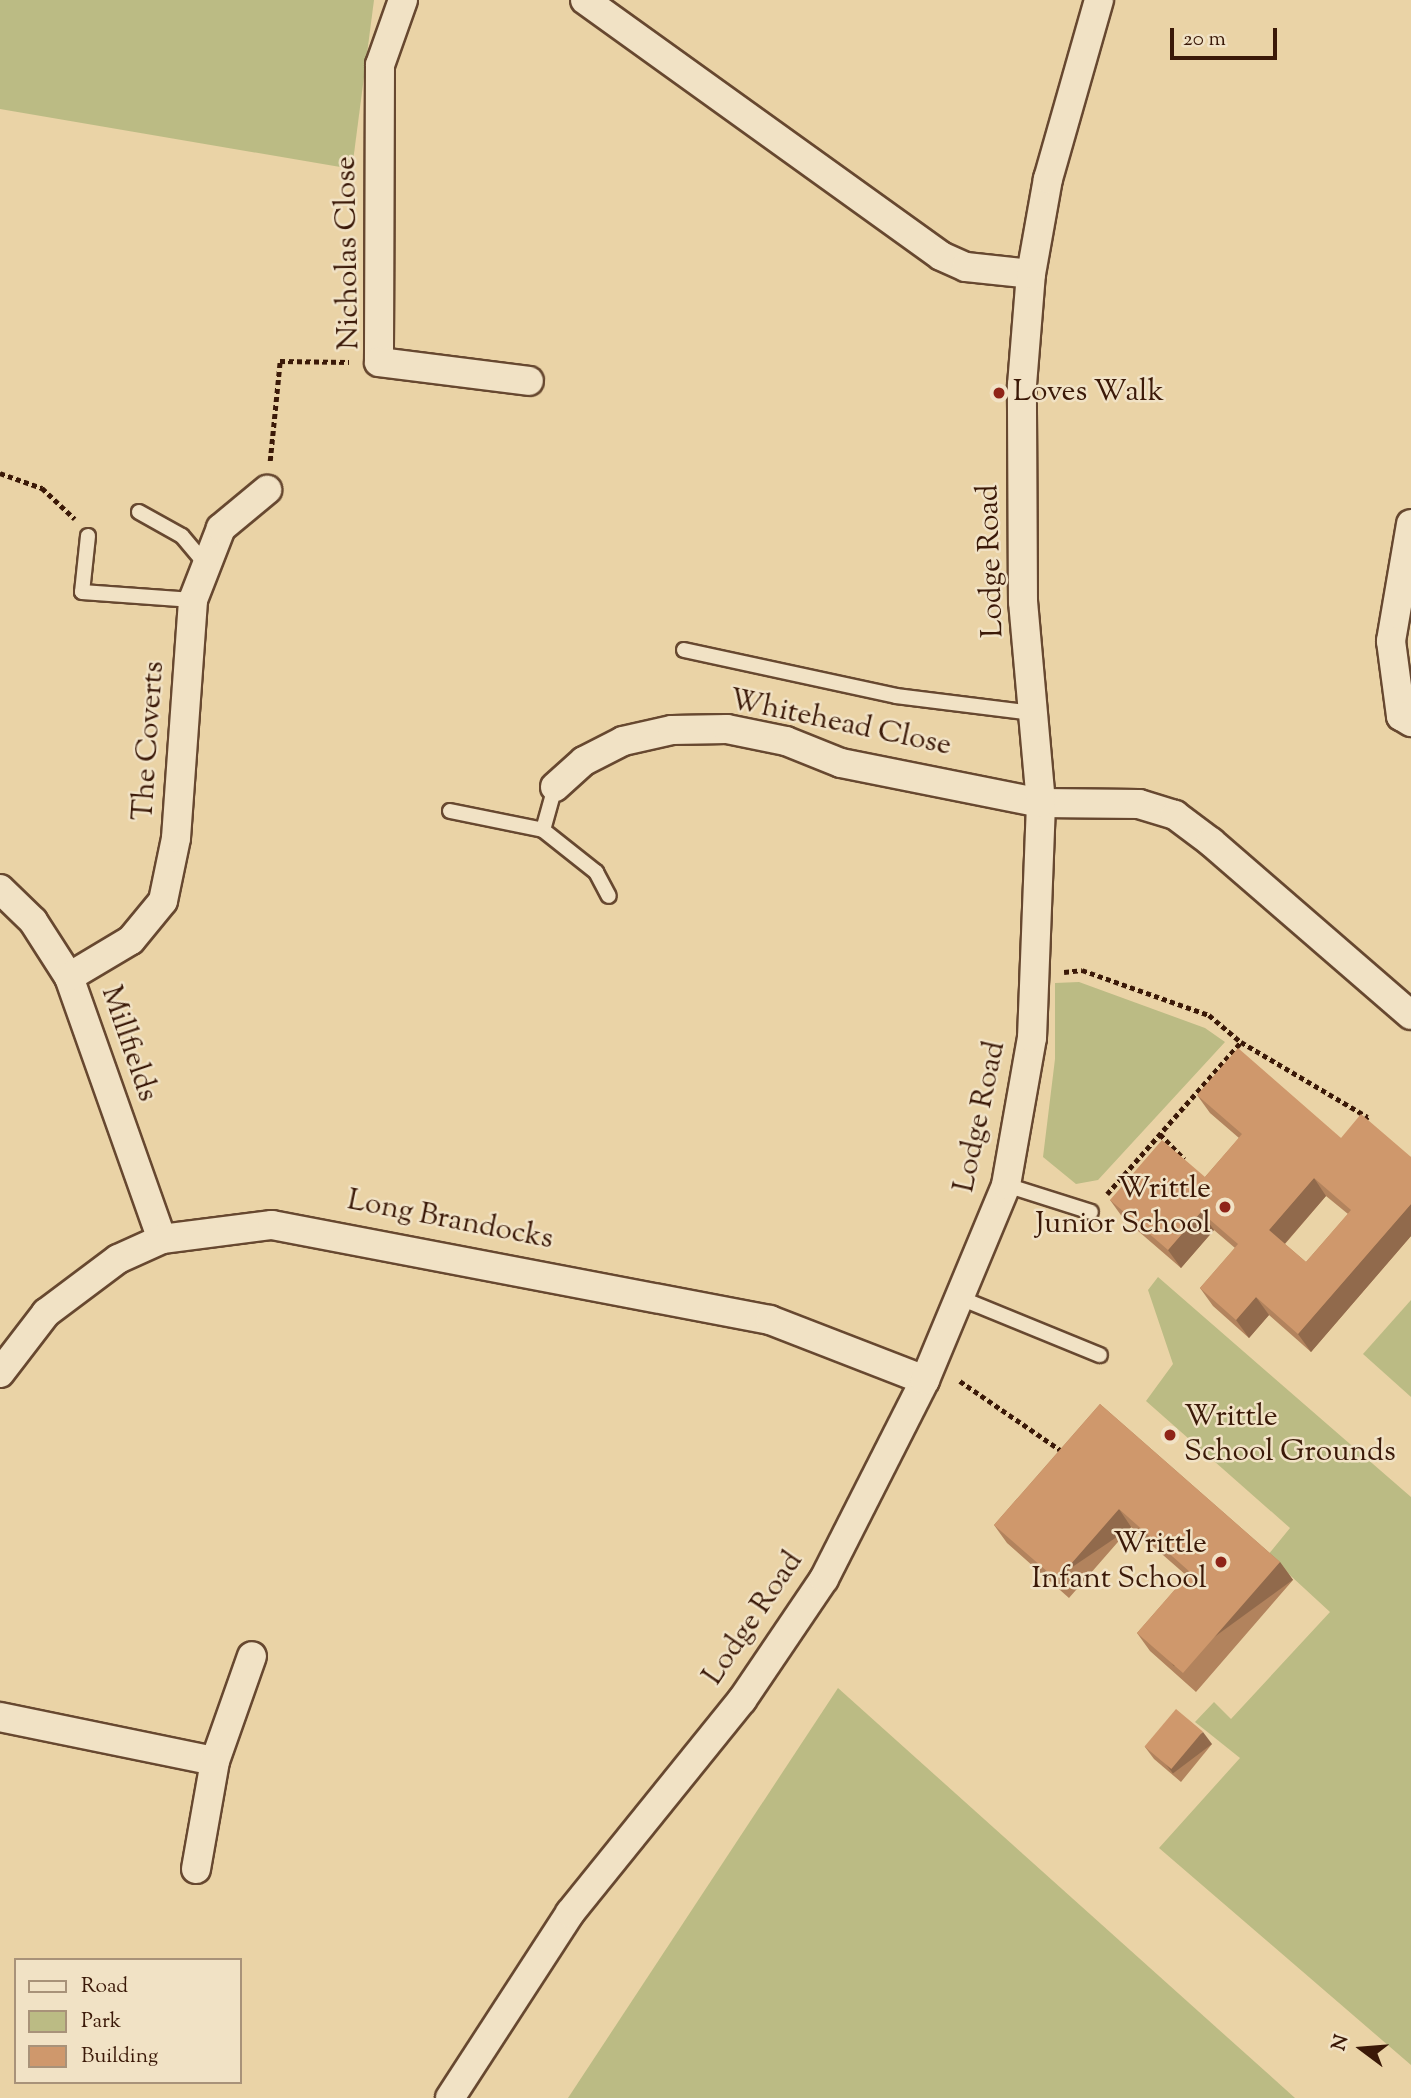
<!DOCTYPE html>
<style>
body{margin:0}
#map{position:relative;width:1411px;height:2098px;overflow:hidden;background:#ead3a6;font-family:"Sorts Mill Goudy",serif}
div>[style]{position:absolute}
.green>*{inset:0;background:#bbbb84}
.path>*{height:4.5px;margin-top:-2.25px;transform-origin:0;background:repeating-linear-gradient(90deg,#3b1908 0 5px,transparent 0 8.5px)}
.roads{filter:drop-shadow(2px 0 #674830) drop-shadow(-2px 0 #674830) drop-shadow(0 2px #674830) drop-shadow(0 -2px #674830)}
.lane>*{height:14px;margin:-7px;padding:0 7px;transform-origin:7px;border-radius:7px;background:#f1e2c5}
.street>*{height:28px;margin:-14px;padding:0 14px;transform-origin:14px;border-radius:14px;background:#f1e2c5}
.wall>*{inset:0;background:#b2835d}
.shaded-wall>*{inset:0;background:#916a4c;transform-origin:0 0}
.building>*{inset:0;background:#cf986c;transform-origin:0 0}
.dots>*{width:19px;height:19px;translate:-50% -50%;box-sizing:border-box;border:4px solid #f1e2c5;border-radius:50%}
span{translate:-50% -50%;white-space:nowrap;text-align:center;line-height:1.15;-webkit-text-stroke:5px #f1e2c5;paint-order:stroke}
.street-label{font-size:30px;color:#3b1908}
.poi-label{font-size:30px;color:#3b1908}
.left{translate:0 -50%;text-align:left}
.right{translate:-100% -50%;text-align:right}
.legend{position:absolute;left:14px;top:1958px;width:228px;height:126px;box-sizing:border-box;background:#f1e2c5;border:2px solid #a89279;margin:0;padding:9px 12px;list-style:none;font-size:21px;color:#3b1908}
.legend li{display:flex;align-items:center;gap:14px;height:35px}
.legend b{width:35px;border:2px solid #a89279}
.north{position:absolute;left:1327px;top:2014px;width:70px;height:70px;-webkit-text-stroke:5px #f1e2c5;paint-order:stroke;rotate:286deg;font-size:19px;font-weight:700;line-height:28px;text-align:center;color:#3b1908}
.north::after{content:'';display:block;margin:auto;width:24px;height:32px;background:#3b1908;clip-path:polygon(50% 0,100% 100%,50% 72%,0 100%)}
.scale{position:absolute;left:1170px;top:28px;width:107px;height:32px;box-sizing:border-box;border:4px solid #3b1908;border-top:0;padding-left:9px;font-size:21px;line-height:24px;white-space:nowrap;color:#3b1908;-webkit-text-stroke:5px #f1e2c5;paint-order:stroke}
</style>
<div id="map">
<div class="green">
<i style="clip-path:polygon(0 0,374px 0,352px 169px,0 109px)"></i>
<i style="clip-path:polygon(1079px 982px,1205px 1028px,1225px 1042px,1098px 1180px,1076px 1184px,1043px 1157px,1055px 1059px,1055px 983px)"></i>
<i style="clip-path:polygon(1158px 1277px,1411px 1497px,1411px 2065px,1159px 1848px,1240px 1758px,1195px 1722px,1214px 1702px,1231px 1719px,1330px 1612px,1268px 1555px,1290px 1528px,1146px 1401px,1173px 1364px,1148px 1290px)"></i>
<i style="clip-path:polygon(1411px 1300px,1411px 1397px,1363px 1354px)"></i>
<i style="clip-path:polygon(838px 1688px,1295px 2098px,568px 2098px)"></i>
</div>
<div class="path">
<i style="left:270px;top:461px;width:100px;rotate:-84.3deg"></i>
<i style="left:280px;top:361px;width:69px;rotate:0.8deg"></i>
<i style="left:0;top:473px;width:45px;rotate:19.7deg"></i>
<i style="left:42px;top:488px;width:45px;rotate:43.2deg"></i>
<i style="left:1064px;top:972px;width:18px;rotate:-6deg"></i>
<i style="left:1082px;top:970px;width:135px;rotate:19.5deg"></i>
<i style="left:1209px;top:1015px;width:42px;rotate:40.2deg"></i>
<i style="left:1241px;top:1042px;width:147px;rotate:30.6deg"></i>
<i style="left:1368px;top:1117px;width:6px;rotate:135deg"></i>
<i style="left:1160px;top:1134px;width:35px;rotate:46deg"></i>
<i style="left:1107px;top:1194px;width:203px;rotate:-48.6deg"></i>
<i style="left:960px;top:1381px;width:124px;rotate:34.5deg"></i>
</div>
<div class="roads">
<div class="lane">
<i style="left:139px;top:512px;width:49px;rotate:29.2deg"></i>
<i style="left:182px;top:536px;width:33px;rotate:50deg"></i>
<i style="left:88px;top:536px;width:56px;rotate:96.1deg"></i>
<i style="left:82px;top:592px;width:111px;rotate:4.1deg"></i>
<i style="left:684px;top:650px;width:217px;rotate:12.2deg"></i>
<i style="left:896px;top:696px;width:138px;rotate:7.1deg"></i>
<i style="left:450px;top:811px;width:95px;rotate:11.5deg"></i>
<i style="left:543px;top:830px;width:68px;rotate:38.4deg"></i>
<i style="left:596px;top:872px;width:27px;rotate:62deg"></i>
<i style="left:543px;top:830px;width:45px;rotate:-74.4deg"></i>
<i style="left:1006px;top:1185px;width:89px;rotate:17.6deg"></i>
<i style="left:960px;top:1298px;width:151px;rotate:22.2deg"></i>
</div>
<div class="street">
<i style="left:403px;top:0;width:69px;rotate:109.5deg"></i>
<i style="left:380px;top:65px;width:297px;rotate:90.2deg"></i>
<i style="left:379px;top:362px;width:151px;rotate:7.2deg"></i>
<i style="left:585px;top:0;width:438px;rotate:35.7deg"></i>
<i style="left:941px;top:256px;width:27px;rotate:24deg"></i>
<i style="left:966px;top:267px;width:65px;rotate:6.1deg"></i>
<i style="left:1411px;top:524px;width:119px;rotate:99.7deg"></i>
<i style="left:1391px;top:641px;width:76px;rotate:82.4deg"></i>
<i style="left:1401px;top:716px;width:12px;rotate:31deg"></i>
<i style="left:555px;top:787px;width:39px;rotate:-42deg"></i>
<i style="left:584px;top:761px;width:44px;rotate:-27.1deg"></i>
<i style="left:623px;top:741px;width:50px;rotate:-12.7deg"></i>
<i style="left:672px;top:730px;width:55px;rotate:-1deg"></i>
<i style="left:727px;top:729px;width:60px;rotate:11.5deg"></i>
<i style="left:786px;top:741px;width:59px;rotate:21.8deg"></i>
<i style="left:841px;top:763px;width:204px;rotate:11.3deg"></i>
<i style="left:1041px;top:803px;width:98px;rotate:0.6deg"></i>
<i style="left:1139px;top:804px;width:38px;rotate:17deg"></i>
<i style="left:1175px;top:815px;width:45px;rotate:36.9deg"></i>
<i style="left:1211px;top:842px;width:264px;rotate:40.9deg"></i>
<i style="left:0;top:889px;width:46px;rotate:44.1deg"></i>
<i style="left:33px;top:921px;width:67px;rotate:57.3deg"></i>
<i style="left:69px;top:977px;width:278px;rotate:70.5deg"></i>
<i style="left:69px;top:977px;width:72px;rotate:-30.8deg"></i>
<i style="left:131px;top:940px;width:50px;rotate:-50.6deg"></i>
<i style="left:163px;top:901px;width:64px;rotate:-78.3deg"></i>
<i style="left:176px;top:838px;width:239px;rotate:-85.9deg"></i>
<i style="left:193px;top:600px;width:77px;rotate:-68.7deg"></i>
<i style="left:221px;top:528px;width:60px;rotate:-39.6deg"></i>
<i style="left:0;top:1373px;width:76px;rotate:-52.5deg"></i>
<i style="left:46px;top:1313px;width:90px;rotate:-36.9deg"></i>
<i style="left:118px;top:1259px;width:48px;rotate:-24.4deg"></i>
<i style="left:162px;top:1239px;width:111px;rotate:-7.3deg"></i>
<i style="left:272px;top:1225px;width:507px;rotate:10.8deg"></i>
<i style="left:770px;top:1320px;width:166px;rotate:21.2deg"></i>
<i style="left:0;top:1717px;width:219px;rotate:11.6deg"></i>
<i style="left:215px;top:1761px;width:111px;rotate:-70.6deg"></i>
<i style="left:196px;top:1869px;width:110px;rotate:-80deg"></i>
<i style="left:450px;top:2098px;width:221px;rotate:-57deg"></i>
<i style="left:570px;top:1913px;width:274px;rotate:-51.1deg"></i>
<i style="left:742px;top:1700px;width:146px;rotate:-55.9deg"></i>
<i style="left:824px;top:1579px;width:223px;rotate:-63.1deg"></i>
<i style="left:925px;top:1380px;width:211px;rotate:-67.4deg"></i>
<i style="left:1006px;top:1185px;width:149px;rotate:-80deg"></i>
<i style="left:1032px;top:1038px;width:235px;rotate:-87.8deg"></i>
<i style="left:1041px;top:803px;width:202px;rotate:-95.1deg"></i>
<i style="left:1023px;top:602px;width:217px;rotate:-90.3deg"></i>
<i style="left:1022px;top:385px;width:111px;rotate:-85.4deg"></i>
<i style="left:1031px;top:274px;width:97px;rotate:-79.9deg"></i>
<i style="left:1048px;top:179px;width:186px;rotate:-74.1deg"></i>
</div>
</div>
<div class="wall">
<i style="clip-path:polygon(evenodd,1197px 1095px,1341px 1138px,1411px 1157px,1411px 1236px,1311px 1352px,1269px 1315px,1249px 1338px,1213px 1306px,1200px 1288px,1235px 1248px,1214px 1230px,1181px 1268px,1123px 1218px,1110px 1200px,1205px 1177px,1239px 1138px,1210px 1113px,1197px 1095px,1326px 1196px,1348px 1214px,1306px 1262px,1285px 1244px,1326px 1196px)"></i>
<i style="clip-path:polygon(1100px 1404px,1280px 1562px,1293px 1580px,1196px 1692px,1150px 1651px,1137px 1633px,1187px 1576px,1131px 1527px,1069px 1598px,1007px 1543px,994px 1525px)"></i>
<i style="clip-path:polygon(1212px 1744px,1181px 1782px,1154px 1759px,1145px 1747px)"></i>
</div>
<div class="shaded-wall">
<i style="clip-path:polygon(1314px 1178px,1326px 1196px,1281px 1248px,1269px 1230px)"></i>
<i style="clip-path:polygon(1411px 1204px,1411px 1236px,1311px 1352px,1298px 1334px)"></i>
<i style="clip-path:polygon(1201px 1212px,1214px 1230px,1181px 1268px,1168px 1250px)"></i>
<i style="clip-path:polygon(1256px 1297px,1269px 1315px,1249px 1338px,1236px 1320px)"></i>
<i style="left:1119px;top:1509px;width:22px;height:94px;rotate:56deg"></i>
<i style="left:1280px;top:1562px;width:22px;height:147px;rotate:54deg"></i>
<i style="left:1203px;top:1732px;width:15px;height:49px;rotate:53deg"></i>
</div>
<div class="building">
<i style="clip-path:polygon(evenodd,1238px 1048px,1341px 1138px,1361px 1114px,1411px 1157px,1411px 1204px,1298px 1334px,1256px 1297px,1236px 1320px,1200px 1288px,1238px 1244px,1201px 1212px,1168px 1250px,1110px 1200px,1162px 1140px,1205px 1177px,1242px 1134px,1197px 1095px,1238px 1048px,1314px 1178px,1351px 1210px,1306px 1262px,1269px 1230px,1314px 1178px)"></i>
<i style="clip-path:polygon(1100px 1404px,1280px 1562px,1183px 1673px,1137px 1633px,1190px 1572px,1119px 1509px,1057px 1580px,994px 1525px)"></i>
<i style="left:1176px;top:1709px;width:35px;height:49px;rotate:40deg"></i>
</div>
<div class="dots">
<i style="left:999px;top:393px;background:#8f2418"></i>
<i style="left:1225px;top:1207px;background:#8f2418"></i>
<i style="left:1170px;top:1435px;background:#8f2418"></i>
<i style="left:1221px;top:1562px;background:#8f2418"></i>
</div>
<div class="street-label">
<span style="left:349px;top:253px;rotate:-91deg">Nicholas Close</span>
<span style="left:992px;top:561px;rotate:-92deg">Lodge Road</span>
<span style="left:840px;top:724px;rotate:12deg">Whitehead Close</span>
<span style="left:150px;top:741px;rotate:-86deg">The Coverts</span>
<span style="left:128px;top:1044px;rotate:71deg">Millfields</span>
<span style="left:981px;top:1117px;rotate:-78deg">Lodge Road</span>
<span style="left:450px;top:1221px;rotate:11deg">Long Brandocks</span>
<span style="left:754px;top:1619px;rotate:-56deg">Lodge Road</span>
</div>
<div class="poi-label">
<span class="left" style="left:1013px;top:393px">Loves Walk</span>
<span class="right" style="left:1211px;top:1207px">Writtle<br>Junior School</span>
<span class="left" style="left:1184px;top:1435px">Writtle<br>School Grounds</span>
<span class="right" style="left:1207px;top:1562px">Writtle<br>Infant School</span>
</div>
<ul class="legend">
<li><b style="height:9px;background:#f1e2c5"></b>Road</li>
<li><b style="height:19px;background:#bbbb84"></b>Park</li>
<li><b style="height:19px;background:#cf986c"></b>Building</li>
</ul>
<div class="north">N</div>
<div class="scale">20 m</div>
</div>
